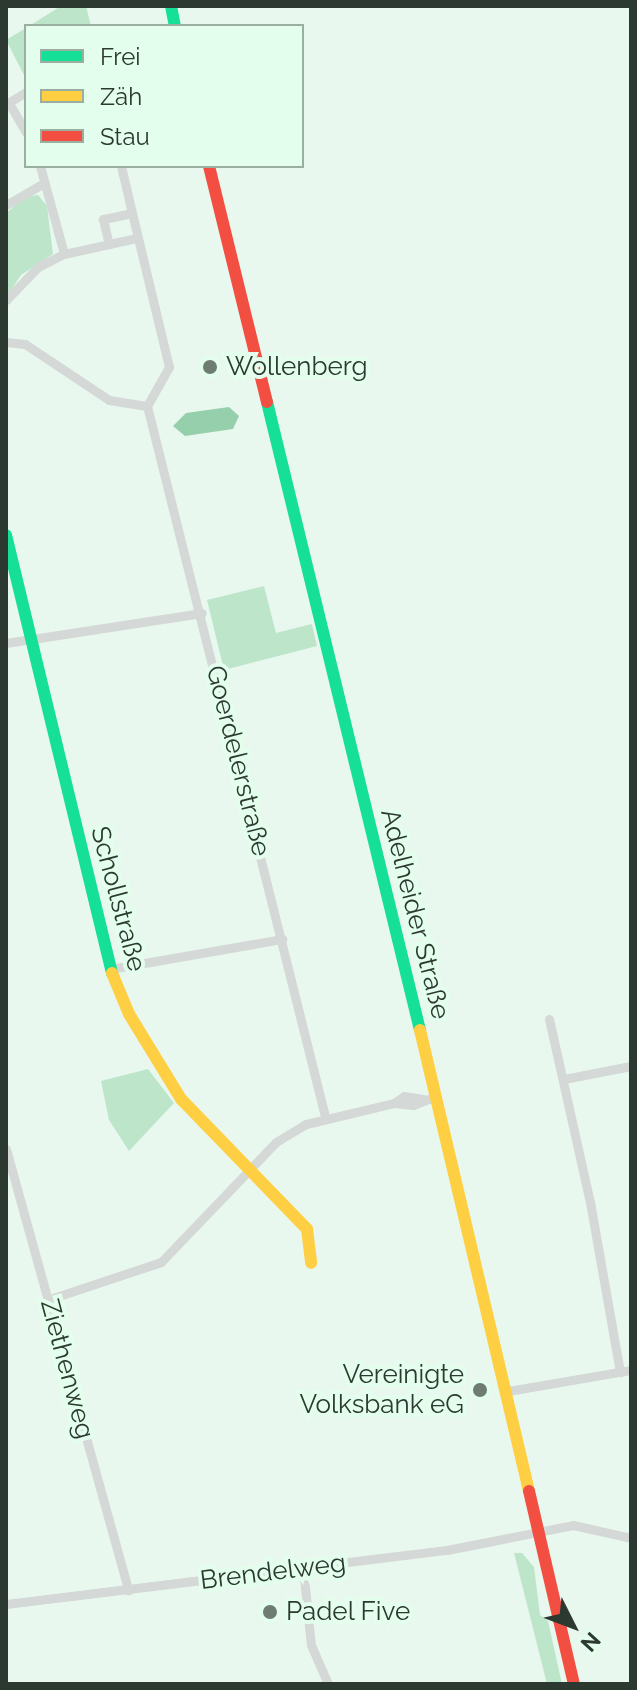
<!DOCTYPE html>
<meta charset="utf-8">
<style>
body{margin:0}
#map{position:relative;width:637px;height:1690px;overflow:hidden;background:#e9f8ee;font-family:Raleway,sans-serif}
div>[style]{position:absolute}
.green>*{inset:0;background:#bce5ca}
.water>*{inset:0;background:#96cfac}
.street>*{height:9px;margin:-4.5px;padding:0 4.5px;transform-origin:4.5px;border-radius:4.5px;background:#d4d8d6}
.fast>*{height:12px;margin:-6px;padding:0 6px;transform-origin:6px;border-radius:6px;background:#16e098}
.slow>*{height:12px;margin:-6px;padding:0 6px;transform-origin:6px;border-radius:6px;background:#ffcf43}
.jam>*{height:12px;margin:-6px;padding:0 6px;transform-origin:6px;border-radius:6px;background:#f24e42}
.dots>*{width:22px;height:22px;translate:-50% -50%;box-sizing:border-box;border:4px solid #e3feec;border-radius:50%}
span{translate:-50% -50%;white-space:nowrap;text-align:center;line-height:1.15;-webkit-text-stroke:8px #e3feec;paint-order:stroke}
.poi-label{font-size:26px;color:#2c3930}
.left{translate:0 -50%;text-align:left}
.right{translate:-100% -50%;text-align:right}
.street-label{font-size:26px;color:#2c3930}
.frame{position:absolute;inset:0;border:8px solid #2c3930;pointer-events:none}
.legend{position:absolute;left:24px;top:24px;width:280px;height:144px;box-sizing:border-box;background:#e3feec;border:2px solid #9aafa1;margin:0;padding:10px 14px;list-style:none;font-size:24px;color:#2c3930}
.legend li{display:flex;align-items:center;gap:16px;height:40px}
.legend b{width:40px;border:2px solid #9aafa1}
.north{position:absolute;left:533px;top:1586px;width:80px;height:80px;-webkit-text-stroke:6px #e3feec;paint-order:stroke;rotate:132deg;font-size:22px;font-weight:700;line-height:32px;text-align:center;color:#2c3930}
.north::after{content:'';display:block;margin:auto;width:28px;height:36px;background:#2c3930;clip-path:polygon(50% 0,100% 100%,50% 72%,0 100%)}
</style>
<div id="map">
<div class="green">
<i style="clip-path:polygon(61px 6px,86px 6px,91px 26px,29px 26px)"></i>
<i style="clip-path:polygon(26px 28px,26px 79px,6px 40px)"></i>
<i style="clip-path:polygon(38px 195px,47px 206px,53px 254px,21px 275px,7px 296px,6px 213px,26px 197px)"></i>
<i style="clip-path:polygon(264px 586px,276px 633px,312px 624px,317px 646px,224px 670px,207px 600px)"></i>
<i style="clip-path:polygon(148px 1069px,174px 1103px,129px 1151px,109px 1120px,101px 1081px)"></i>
<i style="clip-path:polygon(514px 1553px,522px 1553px,534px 1567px,540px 1615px,548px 1621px,562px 1684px,547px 1684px)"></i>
</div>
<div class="water">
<i style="clip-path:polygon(229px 407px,239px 416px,233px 429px,185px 436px,173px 426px,186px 413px)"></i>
</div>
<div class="street">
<i style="left:9px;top:103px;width:34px;rotate:60deg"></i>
<i style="left:6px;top:104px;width:23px;rotate:-31deg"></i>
<i style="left:40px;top:166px;width:91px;rotate:74.7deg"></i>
<i style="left:121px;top:166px;width:48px;rotate:76.8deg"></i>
<i style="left:6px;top:205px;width:44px;rotate:-30.1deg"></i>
<i style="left:6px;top:300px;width:46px;rotate:-45.9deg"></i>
<i style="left:38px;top:267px;width:29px;rotate:-27deg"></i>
<i style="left:64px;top:254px;width:46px;rotate:-12.5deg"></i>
<i style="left:6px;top:342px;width:19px;rotate:6deg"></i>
<i style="left:25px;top:344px;width:101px;rotate:33.7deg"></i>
<i style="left:109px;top:400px;width:38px;rotate:9deg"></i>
<i style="left:147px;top:406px;width:45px;rotate:-60.6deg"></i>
<i style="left:169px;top:367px;width:158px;rotate:-103.5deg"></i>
<i style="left:132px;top:213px;width:30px;rotate:168deg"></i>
<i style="left:103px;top:219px;width:26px;rotate:77deg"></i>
<i style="left:109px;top:244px;width:29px;rotate:-12deg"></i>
<i style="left:147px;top:406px;width:732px;rotate:75.93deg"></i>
<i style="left:6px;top:643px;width:198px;rotate:-8.7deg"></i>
<i style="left:110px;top:969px;width:175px;rotate:-9.9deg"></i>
<i style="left:549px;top:1019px;width:188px;rotate:77.4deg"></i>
<i style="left:590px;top:1202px;width:173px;rotate:80deg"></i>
<i style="left:564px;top:1079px;width:68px;rotate:-11deg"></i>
<i style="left:394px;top:1103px;width:12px;rotate:-35deg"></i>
<i style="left:404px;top:1096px;width:19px;rotate:9deg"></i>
<i style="left:6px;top:1149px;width:458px;rotate:74.5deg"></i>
<i style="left:47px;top:1300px;width:120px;rotate:-18.4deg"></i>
<i style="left:161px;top:1262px;width:166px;rotate:-46.2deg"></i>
<i style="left:276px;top:1142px;width:35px;rotate:-31deg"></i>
<i style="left:306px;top:1124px;width:90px;rotate:-13.4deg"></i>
<i style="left:394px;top:1103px;width:19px;rotate:6deg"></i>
<i style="left:413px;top:1105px;width:25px;rotate:-21deg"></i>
<i style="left:508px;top:1391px;width:125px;rotate:-9.7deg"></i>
<i style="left:303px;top:1568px;width:77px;rotate:84.1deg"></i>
<i style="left:311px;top:1645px;width:43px;rotate:66.4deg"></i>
<i style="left:6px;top:1604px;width:444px;rotate:-7deg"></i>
<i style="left:447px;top:1550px;width:128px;rotate:-11.2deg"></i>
<i style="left:573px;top:1525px;width:59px;rotate:12.6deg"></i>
</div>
<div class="fast">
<i style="left:171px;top:6px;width:20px;rotate:79deg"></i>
<i style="left:267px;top:402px;width:646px;rotate:76.31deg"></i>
<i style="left:6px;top:535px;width:451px;rotate:76.4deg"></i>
</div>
<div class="slow">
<i style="left:112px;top:973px;width:44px;rotate:67.5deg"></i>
<i style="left:129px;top:1014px;width:100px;rotate:58.5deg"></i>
<i style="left:181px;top:1099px;width:181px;rotate:45.9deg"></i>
<i style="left:307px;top:1229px;width:34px;rotate:83deg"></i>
<i style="left:420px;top:1030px;width:474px;rotate:76.7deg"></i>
</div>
<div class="jam">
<i style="left:209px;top:166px;width:243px;rotate:76.2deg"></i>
<i style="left:529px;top:1491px;width:198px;rotate:76.9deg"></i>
</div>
<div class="dots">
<i style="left:210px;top:367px;background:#6e7c72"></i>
<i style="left:480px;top:1390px;background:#6e7c72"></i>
<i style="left:270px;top:1612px;background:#6e7c72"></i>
</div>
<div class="poi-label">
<span class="left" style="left:226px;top:367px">Wollenberg</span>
<span class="right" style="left:464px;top:1390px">Vereinigte<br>Volksbank eG</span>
<span class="left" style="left:286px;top:1612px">Padel Five</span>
</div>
<div class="street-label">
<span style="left:238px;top:761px;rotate:76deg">Goerdelerstraße</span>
<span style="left:118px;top:899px;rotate:75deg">Schollstraße</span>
<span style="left:415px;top:914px;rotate:76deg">Adelheider Straße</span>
<span style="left:67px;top:1369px;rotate:75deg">Ziethenweg</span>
<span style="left:273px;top:1572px;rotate:-7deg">Brendelweg</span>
</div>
<div class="frame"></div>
<ul class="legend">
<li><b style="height:10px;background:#16e098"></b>Frei</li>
<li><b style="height:10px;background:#ffcf43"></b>Zäh</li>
<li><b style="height:10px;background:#f24e42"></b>Stau</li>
</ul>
<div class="north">N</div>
</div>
